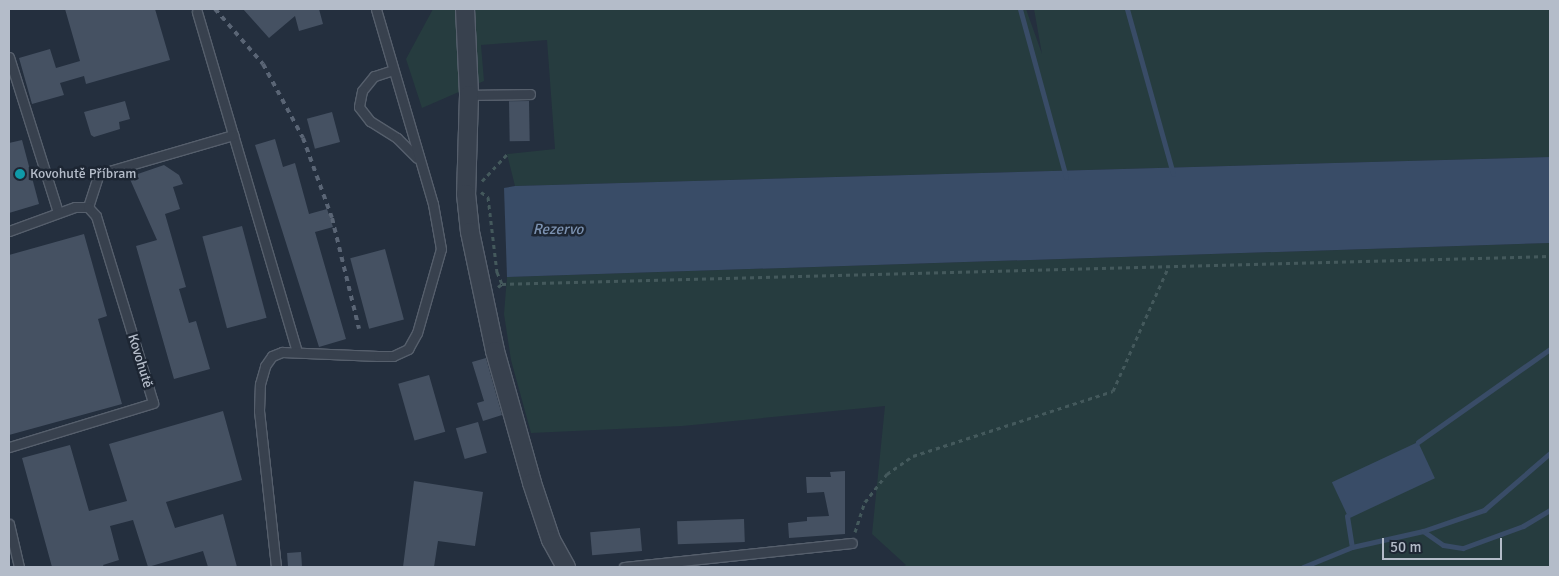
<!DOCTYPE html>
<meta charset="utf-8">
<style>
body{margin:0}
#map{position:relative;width:1559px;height:576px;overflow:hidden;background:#242f3e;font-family:Signika,sans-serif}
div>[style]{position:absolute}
.green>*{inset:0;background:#263c3f}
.water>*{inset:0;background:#394c67;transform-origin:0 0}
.stream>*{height:5px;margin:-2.5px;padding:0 2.5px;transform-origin:2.5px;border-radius:2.5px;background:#394c67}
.building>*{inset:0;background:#455162;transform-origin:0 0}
.path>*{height:3px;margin-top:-1.5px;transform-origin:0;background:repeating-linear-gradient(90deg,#44595c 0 4px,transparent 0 8px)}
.roads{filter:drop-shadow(1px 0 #565f6c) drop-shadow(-1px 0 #565f6c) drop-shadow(0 1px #565f6c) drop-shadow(0 -1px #565f6c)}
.lane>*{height:9px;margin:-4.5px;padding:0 4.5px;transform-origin:4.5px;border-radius:4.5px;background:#38414e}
.street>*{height:18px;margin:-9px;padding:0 9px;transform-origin:9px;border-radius:9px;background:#38414e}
.rail>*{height:4px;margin-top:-2px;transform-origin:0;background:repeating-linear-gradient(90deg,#5a6575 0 5px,transparent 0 10px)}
.dots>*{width:14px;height:14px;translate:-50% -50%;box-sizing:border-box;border:2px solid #1d2633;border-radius:50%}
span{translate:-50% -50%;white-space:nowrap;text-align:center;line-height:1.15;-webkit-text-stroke:5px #1d2633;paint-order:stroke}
.poi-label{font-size:14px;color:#b4bcc9}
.left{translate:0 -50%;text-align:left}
.street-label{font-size:14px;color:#b4bcc9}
.water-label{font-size:15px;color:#7c92b1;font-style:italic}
.frame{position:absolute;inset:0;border:10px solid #b4bcc9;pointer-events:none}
.scale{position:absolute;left:1382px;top:538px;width:120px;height:22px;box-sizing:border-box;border:2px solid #b4bcc9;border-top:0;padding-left:6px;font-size:15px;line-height:18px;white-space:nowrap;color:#b4bcc9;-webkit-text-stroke:4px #1d2633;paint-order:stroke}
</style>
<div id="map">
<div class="green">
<i style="clip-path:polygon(433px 9px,1026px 9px,1042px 54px,1034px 9px,1550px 9px,1550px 157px,515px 186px,507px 154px,555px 149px,547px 40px,481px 45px,484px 81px,422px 108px,406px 59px)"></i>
<i style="clip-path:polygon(1550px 243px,1550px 567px,902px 567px,906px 565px,872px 534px,885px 406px,682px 426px,531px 433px,511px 360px,504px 314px,507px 277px)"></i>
</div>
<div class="water">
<i style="clip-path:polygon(1550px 157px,1550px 243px,507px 277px,504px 188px,515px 186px)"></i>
<i style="left:1418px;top:442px;width:40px;height:95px;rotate:65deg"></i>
</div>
<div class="stream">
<i style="left:1020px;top:9px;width:174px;rotate:74.7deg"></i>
<i style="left:1127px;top:9px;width:171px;rotate:74.4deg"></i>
<i style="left:1418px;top:442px;width:161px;rotate:-35.2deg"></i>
<i style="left:1347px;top:516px;width:31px;rotate:81deg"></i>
<i style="left:1423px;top:531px;width:24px;rotate:35deg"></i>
<i style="left:1443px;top:545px;width:20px;rotate:9deg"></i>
<i style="left:1463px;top:548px;width:64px;rotate:-20.1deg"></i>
<i style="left:1523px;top:526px;width:31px;rotate:-31deg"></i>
<i style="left:1303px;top:567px;width:53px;rotate:-22.2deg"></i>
<i style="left:1352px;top:547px;width:73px;rotate:-12.7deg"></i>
<i style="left:1423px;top:531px;width:65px;rotate:-19deg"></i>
<i style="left:1484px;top:510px;width:87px;rotate:-40.8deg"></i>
</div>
<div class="building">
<i style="clip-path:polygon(65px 9px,155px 9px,170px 60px,86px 84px,84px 76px,60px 83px,64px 95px,32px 104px,19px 58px,50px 49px,56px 68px,80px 61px)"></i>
<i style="clip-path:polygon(243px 9px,319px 9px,323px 24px,299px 31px,295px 16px,269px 38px)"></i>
<i style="clip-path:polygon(125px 101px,130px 119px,119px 122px,120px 129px,94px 137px,91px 135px,84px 112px)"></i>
<i style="left:529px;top:101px;width:40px;height:20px;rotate:89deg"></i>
<i style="left:332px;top:112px;width:31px;height:26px;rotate:75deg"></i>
<i style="clip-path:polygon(275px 139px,283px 167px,295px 163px,309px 214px,327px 209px,333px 227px,315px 232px,346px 339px,319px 347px,255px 145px)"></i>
<i style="clip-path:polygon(22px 140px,39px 204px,9px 213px,9px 143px)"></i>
<i style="clip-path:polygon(164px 165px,179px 175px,183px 184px,173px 187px,180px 209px,165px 214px,186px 287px,179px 289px,189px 323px,196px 321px,210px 369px,174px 379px,136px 246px,157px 240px,129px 177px)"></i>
<i style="left:242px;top:226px;width:95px;height:41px;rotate:75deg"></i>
<i style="clip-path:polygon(84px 234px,107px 316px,98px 319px,122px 404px,9px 435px,9px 255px)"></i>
<i style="left:385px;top:249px;width:73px;height:36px;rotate:75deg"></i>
<i style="clip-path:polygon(486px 358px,502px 415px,483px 421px,477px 403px,484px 401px,472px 362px)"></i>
<i style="left:429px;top:375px;width:59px;height:32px;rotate:74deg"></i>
<i style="clip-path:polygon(223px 411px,242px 480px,166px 502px,175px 528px,223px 514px,237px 567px,208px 567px,203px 551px,148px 567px,133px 520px,110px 526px,119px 560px,103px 565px,104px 567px,52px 567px,22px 458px,70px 445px,89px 511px,127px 501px,109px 444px)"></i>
<i style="left:478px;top:422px;width:32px;height:23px;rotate:74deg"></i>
<i style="clip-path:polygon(845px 471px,845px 534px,789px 538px,788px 523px,807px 521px,807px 517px,829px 516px,824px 492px,807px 493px,806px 477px,831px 477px,830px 472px)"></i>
<i style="clip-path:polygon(414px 481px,483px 492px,475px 546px,438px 541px,434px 567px,403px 567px)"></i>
<i style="left:744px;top:519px;width:23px;height:67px;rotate:88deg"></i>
<i style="left:640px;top:528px;width:23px;height:50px;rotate:85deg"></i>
<i style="left:301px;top:552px;width:15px;height:14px;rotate:86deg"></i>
</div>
<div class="path">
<i style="left:482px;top:181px;width:37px;rotate:-47deg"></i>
<i style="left:481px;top:192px;width:9px;rotate:36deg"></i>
<i style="left:488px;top:197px;width:76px;rotate:83.2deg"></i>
<i style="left:497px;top:272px;width:13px;rotate:67deg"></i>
<i style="left:498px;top:287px;width:5px;rotate:-37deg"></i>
<i style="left:502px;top:284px;width:1048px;rotate:-1.53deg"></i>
<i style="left:855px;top:532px;width:32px;rotate:-72deg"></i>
<i style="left:865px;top:502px;width:36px;rotate:-52deg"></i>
<i style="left:887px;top:474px;width:32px;rotate:-35deg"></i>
<i style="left:913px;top:456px;width:210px;rotate:-18deg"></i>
<i style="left:1113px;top:391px;width:137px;rotate:-65.9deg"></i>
</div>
<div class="roads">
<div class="lane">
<i style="left:197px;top:12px;width:353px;rotate:73.6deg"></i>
<i style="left:9px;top:57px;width:163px;rotate:72.5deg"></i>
<i style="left:393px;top:70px;width:20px;rotate:162deg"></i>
<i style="left:374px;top:76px;width:19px;rotate:129deg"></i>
<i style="left:362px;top:91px;width:16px;rotate:101deg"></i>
<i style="left:359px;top:107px;width:18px;rotate:52deg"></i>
<i style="left:370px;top:121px;width:32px;rotate:32deg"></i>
<i style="left:397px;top:138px;width:28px;rotate:45deg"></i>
<i style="left:469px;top:95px;width:61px;rotate:-0.9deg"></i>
<i style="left:88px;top:207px;width:35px;rotate:-72deg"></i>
<i style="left:99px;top:174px;width:140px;rotate:-16.2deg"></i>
<i style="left:9px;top:231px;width:70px;rotate:-20deg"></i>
<i style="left:75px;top:207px;width:13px"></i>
<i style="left:88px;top:207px;width:12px;rotate:48deg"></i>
<i style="left:96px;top:216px;width:195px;rotate:73deg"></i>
<i style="left:153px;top:403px;width:151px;rotate:163deg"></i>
<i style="left:9px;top:524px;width:44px;rotate:76.9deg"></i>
<i style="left:276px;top:567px;width:157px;rotate:-96.2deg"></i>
<i style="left:259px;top:411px;width:27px;rotate:-88deg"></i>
<i style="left:260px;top:384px;width:19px;rotate:-74deg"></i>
<i style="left:265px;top:366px;width:12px;rotate:-55deg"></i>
<i style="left:272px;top:356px;width:11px;rotate:-22deg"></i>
<i style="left:282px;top:352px;width:96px;rotate:2.4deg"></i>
<i style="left:378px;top:356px;width:15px"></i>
<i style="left:393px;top:356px;width:17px;rotate:-25deg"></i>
<i style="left:408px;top:349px;width:18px;rotate:-61deg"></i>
<i style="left:417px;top:333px;width:87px;rotate:-74.1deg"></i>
<i style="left:441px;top:249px;width:46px;rotate:-100.1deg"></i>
<i style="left:433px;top:204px;width:203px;rotate:-106.3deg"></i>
<i style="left:624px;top:567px;width:229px;rotate:-6deg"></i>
</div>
<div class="street">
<i style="left:465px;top:9px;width:86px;rotate:87.3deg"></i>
<i style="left:469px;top:95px;width:99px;rotate:91.7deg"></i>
<i style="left:466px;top:194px;width:38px;rotate:84deg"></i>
<i style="left:470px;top:232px;width:122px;rotate:78.1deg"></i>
<i style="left:495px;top:351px;width:137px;rotate:74.3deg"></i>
<i style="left:532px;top:483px;width:60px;rotate:71.6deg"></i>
<i style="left:551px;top:540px;width:31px;rotate:61deg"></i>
</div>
</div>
<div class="rail">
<i style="left:215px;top:9px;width:73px;rotate:48.9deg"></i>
<i style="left:263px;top:64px;width:84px;rotate:61.6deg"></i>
<i style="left:303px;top:138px;width:85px;rotate:70.1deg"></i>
<i style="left:332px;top:218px;width:114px;rotate:76.3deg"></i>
</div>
<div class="dots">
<i style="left:20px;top:174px;background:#0f9aa8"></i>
</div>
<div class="poi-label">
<span class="left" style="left:30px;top:174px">Kovohutě Příbram</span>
</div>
<div class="street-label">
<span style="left:140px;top:361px;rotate:73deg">Kovohutě</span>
</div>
<div class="water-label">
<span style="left:558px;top:230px">Rezervo</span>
</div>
<div class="frame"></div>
<div class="scale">50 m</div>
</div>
